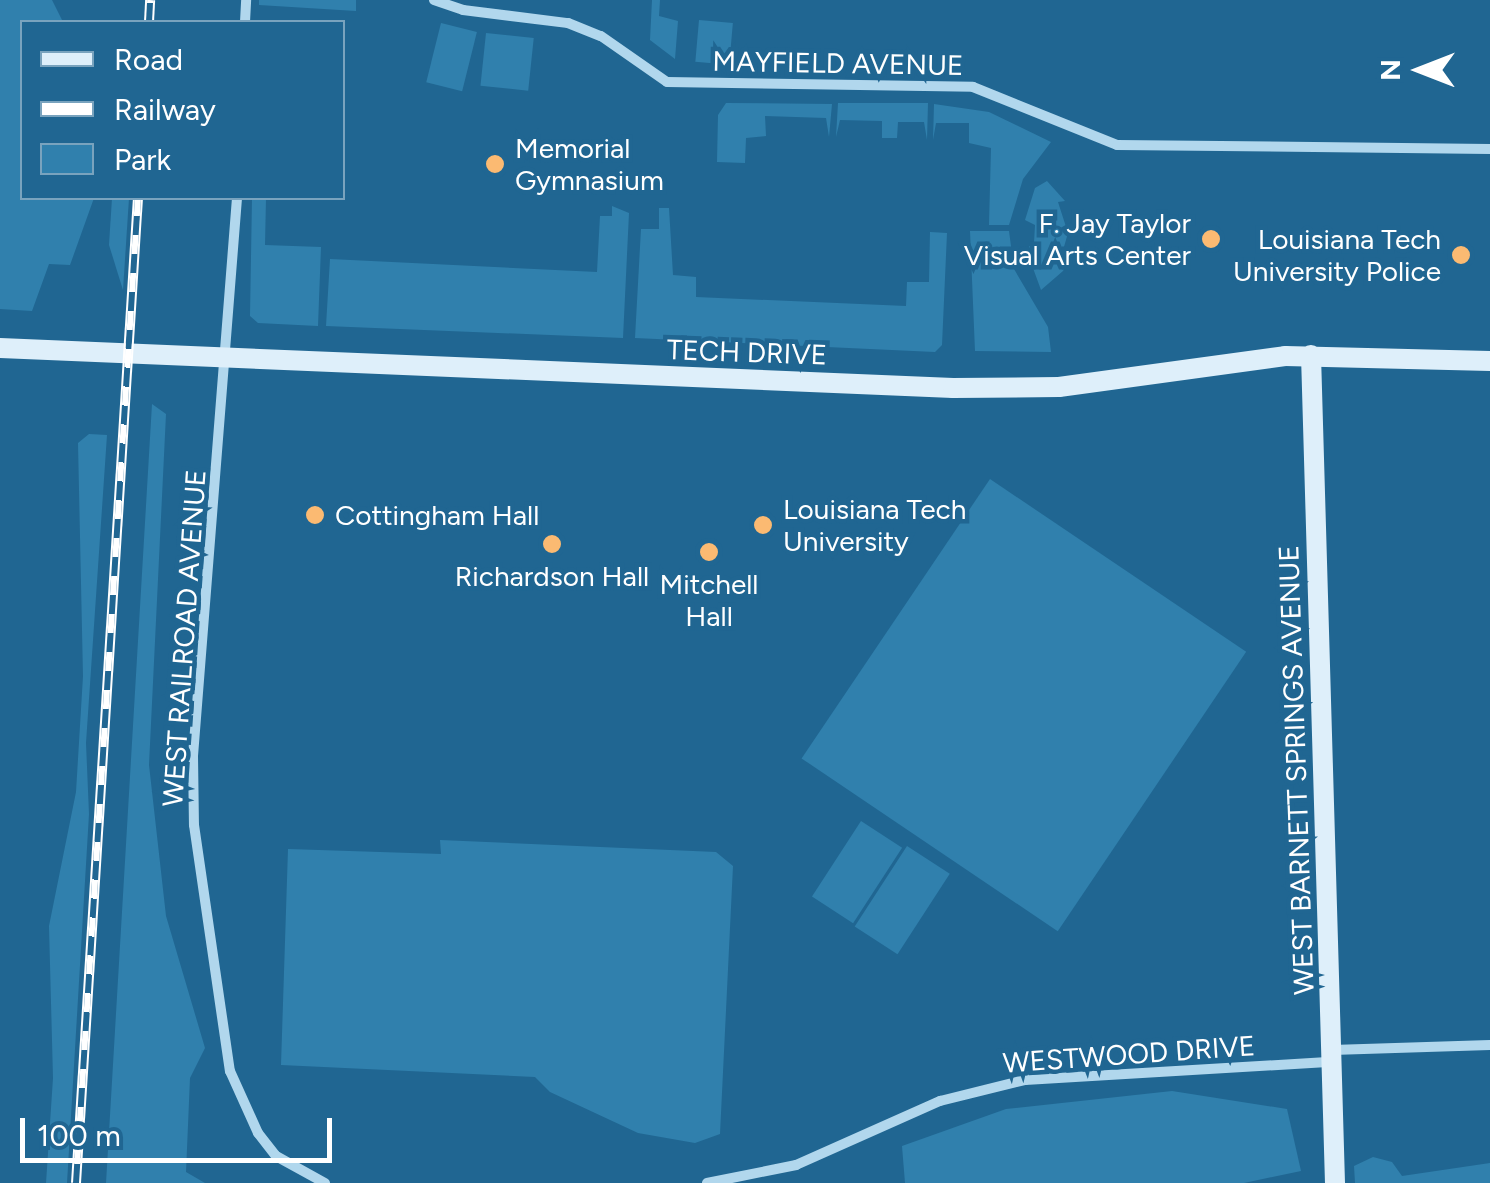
<!DOCTYPE html>
<style>
body{margin:0}
#map{position:relative;width:1490px;height:1183px;overflow:hidden;background:#206692;font-family:Figtree,sans-serif}
div>[style]{position:absolute}
.green>*{inset:0;background:#3080ad;transform-origin:0 0}
.street>*{height:10px;margin:-5px;padding:0 5px;transform-origin:5px;border-radius:5px;background:#b1d7ed}
.secondary>*{height:20px;margin:-10px;padding:0 10px;transform-origin:10px;border-radius:10px;background:#deeffa}
.rail>*{height:10px;margin-top:-5px;transform-origin:0;background:repeating-linear-gradient(90deg,#206692 0 19px,#fff 0 38px);box-sizing:border-box;border-block:2px solid #fff}
.dots>*{width:28px;height:28px;translate:-50% -50%;box-sizing:border-box;border:5px solid #206692;border-radius:50%}
span{translate:-50% -50%;white-space:nowrap;text-align:center;line-height:1.15;-webkit-text-stroke:9px #206692;paint-order:stroke}
.street-label{font-size:28px;color:#fff}
.poi-label{font-size:28px;color:#fff}
.left{translate:0 -50%;text-align:left}
.right{translate:-100% -50%;text-align:right}
.legend{position:absolute;left:20px;top:20px;width:325px;height:180px;box-sizing:border-box;background:#206692;border:2px solid #79a3be;margin:0;padding:12px 18px;list-style:none;font-size:30px;color:#fff}
.legend li{display:flex;align-items:center;gap:20px;height:50px}
.legend b{width:50px;border:2px solid #79a3be}
.north{position:absolute;left:1370px;top:20px;width:100px;height:100px;-webkit-text-stroke:8px #206692;paint-order:stroke;rotate:270deg;font-size:28px;font-weight:700;line-height:40px;text-align:center;color:#fff}
.north::after{content:'';display:block;margin:auto;width:35px;height:45px;background:#fff;clip-path:polygon(50% 0,100% 100%,50% 72%,0 100%)}
.scale{position:absolute;left:20px;top:1118px;width:312px;height:45px;box-sizing:border-box;border:5px solid #fff;border-top:0;padding-left:12px;font-size:30px;line-height:35px;white-space:nowrap;color:#fff;-webkit-text-stroke:8px #206692;paint-order:stroke}
</style>
<div id="map">
<div class="green">
<i style="clip-path:polygon(0 0,52px 0,63px 22px,22px 22px,22px 198px,94px 198px,70px 265px,49px 264px,32px 311px,0 309px)"></i>
<i style="clip-path:polygon(259px 0,356px 0,356px 11px,259px 5px)"></i>
<i style="clip-path:polygon(652px 0,660px 0,659px 16px,678px 21px,675px 59px,650px 40px)"></i>
<i style="left:699px;top:20px;width:34px;height:42px;rotate:5deg"></i>
<i style="left:441px;top:23px;width:37px;height:61px;rotate:14deg"></i>
<i style="left:486px;top:33px;width:48px;height:53px;rotate:6deg"></i>
<i style="clip-path:polygon(726px 103px,832px 104px,829px 137px,826px 118px,765px 116px,766px 136px,746px 138px,745px 163px,717px 162px,718px 115px)"></i>
<i style="clip-path:polygon(838px 103px,928px 103px,927px 140px,924px 122px,898px 122px,897px 138px,882px 138px,882px 121px,840px 120px,836px 137px)"></i>
<i style="clip-path:polygon(934px 104px,989px 112px,1051px 142px,1023px 179px,1009px 225px,989px 225px,991px 148px,969px 143px,969px 123px,936px 123px,933px 140px)"></i>
<i style="clip-path:polygon(1047px 181px,1065px 201px,1058px 202px,1068px 233px,1059px 264px,1066px 265px,1063px 271px,1041px 290px,1026px 249px,1034px 243px,1035px 225px,1025px 220px,1035px 188px)"></i>
<i style="clip-path:polygon(112px 198px,129px 198px,123px 290px,109px 245px)"></i>
<i style="clip-path:polygon(252px 198px,266px 198px,265px 245px,321px 247px,318px 326px,258px 323px,250px 316px)"></i>
<i style="clip-path:polygon(612px 206px,629px 213px,623px 338px,326px 326px,330px 259px,597px 272px,600px 216px,612px 216px)"></i>
<i style="clip-path:polygon(659px 208px,669px 208px,673px 275px,696px 277px,696px 297px,906px 306px,907px 282px,929px 282px,930px 232px,947px 233px,942px 345px,935px 352px,635px 338px,641px 229px,659px 229px)"></i>
<i style="clip-path:polygon(970px 231px,1009px 231px,1014px 269px,1048px 327px,1051px 352px,975px 351px)"></i>
<i style="clip-path:polygon(152px 404px,166px 414px,149px 765px,166px 916px,205px 1048px,190px 1078px,186px 1172px,205px 1183px,106px 1183px)"></i>
<i style="clip-path:polygon(89px 434px,107px 435px,86px 743px,89px 814px,67px 1183px,46px 1183px,53px 1078px,49px 926px,76px 792px,83px 676px,78px 443px)"></i>
<i style="left:990px;top:479px;width:309px;height:337px;rotate:34deg"></i>
<i style="left:861px;top:821px;width:49px;height:90px;rotate:33deg"></i>
<i style="clip-path:polygon(440px 840px,716px 852px,733px 866px,720px 1134px,695px 1143px,638px 1133px,550px 1092px,535px 1077px,281px 1065px,288px 849px,441px 854px)"></i>
<i style="left:907px;top:846px;width:51px;height:96px;rotate:33deg"></i>
<i style="clip-path:polygon(1172px 1091px,1287px 1109px,1301px 1171px,1244px 1183px,905px 1183px,902px 1146px,1006px 1109px)"></i>
<i style="clip-path:polygon(1373px 1157px,1392px 1162px,1402px 1176px,1490px 1163px,1490px 1183px,1355px 1183px,1354px 1166px)"></i>
</div>
<div class="street">
<i style="left:434px;top:0;width:31px;rotate:19deg"></i>
<i style="left:463px;top:10px;width:106px;rotate:7.1deg"></i>
<i style="left:568px;top:23px;width:35px;rotate:22deg"></i>
<i style="left:601px;top:36px;width:80px;rotate:34.9deg"></i>
<i style="left:667px;top:82px;width:306px;rotate:0.9deg"></i>
<i style="left:973px;top:87px;width:155px;rotate:21.9deg"></i>
<i style="left:1117px;top:145px;width:373px;rotate:0.6deg"></i>
<i style="left:245px;top:22px;width:22px;rotate:-87deg"></i>
<i style="left:237px;top:198px;width:560px;rotate:94.51deg"></i>
<i style="left:193px;top:756px;width:69px;rotate:89.2deg"></i>
<i style="left:194px;top:825px;width:249px;rotate:81.7deg"></i>
<i style="left:230px;top:1071px;width:68px;rotate:65.7deg"></i>
<i style="left:258px;top:1133px;width:29px;rotate:52deg"></i>
<i style="left:276px;top:1156px;width:56px;rotate:28.9deg"></i>
<i style="left:1332px;top:1050px;width:158px;rotate:-1.8deg"></i>
<i style="left:707px;top:1183px;width:91px;rotate:-11.4deg"></i>
<i style="left:796px;top:1165px;width:158px;rotate:-24deg"></i>
<i style="left:940px;top:1101px;width:88px;rotate:-13.9deg"></i>
<i style="left:1025px;top:1080px;width:307px;rotate:-3.4deg"></i>
</div>
<div class="secondary">
<i style="left:0;top:348px;width:954px;rotate:2.4deg"></i>
<i style="left:953px;top:388px;width:106px;rotate:-0.5deg"></i>
<i style="left:1059px;top:387px;width:228px;rotate:-7.8deg"></i>
<i style="left:1285px;top:356px;width:205px;rotate:1.4deg"></i>
<i style="left:1311px;top:355px;width:828px;rotate:88.34deg"></i>
</div>
<div class="rail">
<i style="left:149px;top:22px;width:22px;rotate:-87deg"></i>
<i style="left:76px;top:1183px;width:987px;rotate:-86.4deg"></i>
</div>
<div class="dots">
<i style="left:495px;top:164px;background:#fbba72"></i>
<i style="left:1211px;top:239px;background:#fbba72"></i>
<i style="left:1461px;top:255px;background:#fbba72"></i>
<i style="left:315px;top:515px;background:#fbba72"></i>
<i style="left:763px;top:525px;background:#fbba72"></i>
<i style="left:552px;top:544px;background:#fbba72"></i>
<i style="left:709px;top:552px;background:#fbba72"></i>
</div>
<div class="street-label">
<span style="left:838px;top:63px;rotate:1deg">MAYFIELD AVENUE</span>
<span style="left:747px;top:352px;rotate:2deg">TECH DRIVE</span>
<span style="left:184px;top:638px;rotate:-86deg">WEST RAILROAD AVENUE</span>
<span style="left:1296px;top:770px;rotate:-92deg">WEST BARNETT SPRINGS AVENUE</span>
<span style="left:1129px;top:1054px;rotate:-4deg">WESTWOOD DRIVE</span>
</div>
<div class="poi-label">
<span class="left" style="left:515px;top:164px">Memorial<br>Gymnasium</span>
<span class="right" style="left:1191px;top:239px">F. Jay Taylor<br>Visual Arts Center</span>
<span class="right" style="left:1441px;top:255px">Louisiana Tech<br>University Police</span>
<span class="left" style="left:783px;top:525px">Louisiana Tech<br>University</span>
<span class="left" style="left:335px;top:515px">Cottingham Hall</span>
<span style="left:552px;top:576px">Richardson Hall</span>
<span style="left:709px;top:600px">Mitchell<br>Hall</span>
</div>
<ul class="legend">
<li><b style="height:12px;background:#deeffa"></b>Road</li>
<li><b style="height:12px;background:#fff"></b>Railway</li>
<li><b style="height:28px;background:#3080ad"></b>Park</li>
</ul>
<div class="north">N</div>
<div class="scale">100 m</div>
</div>
